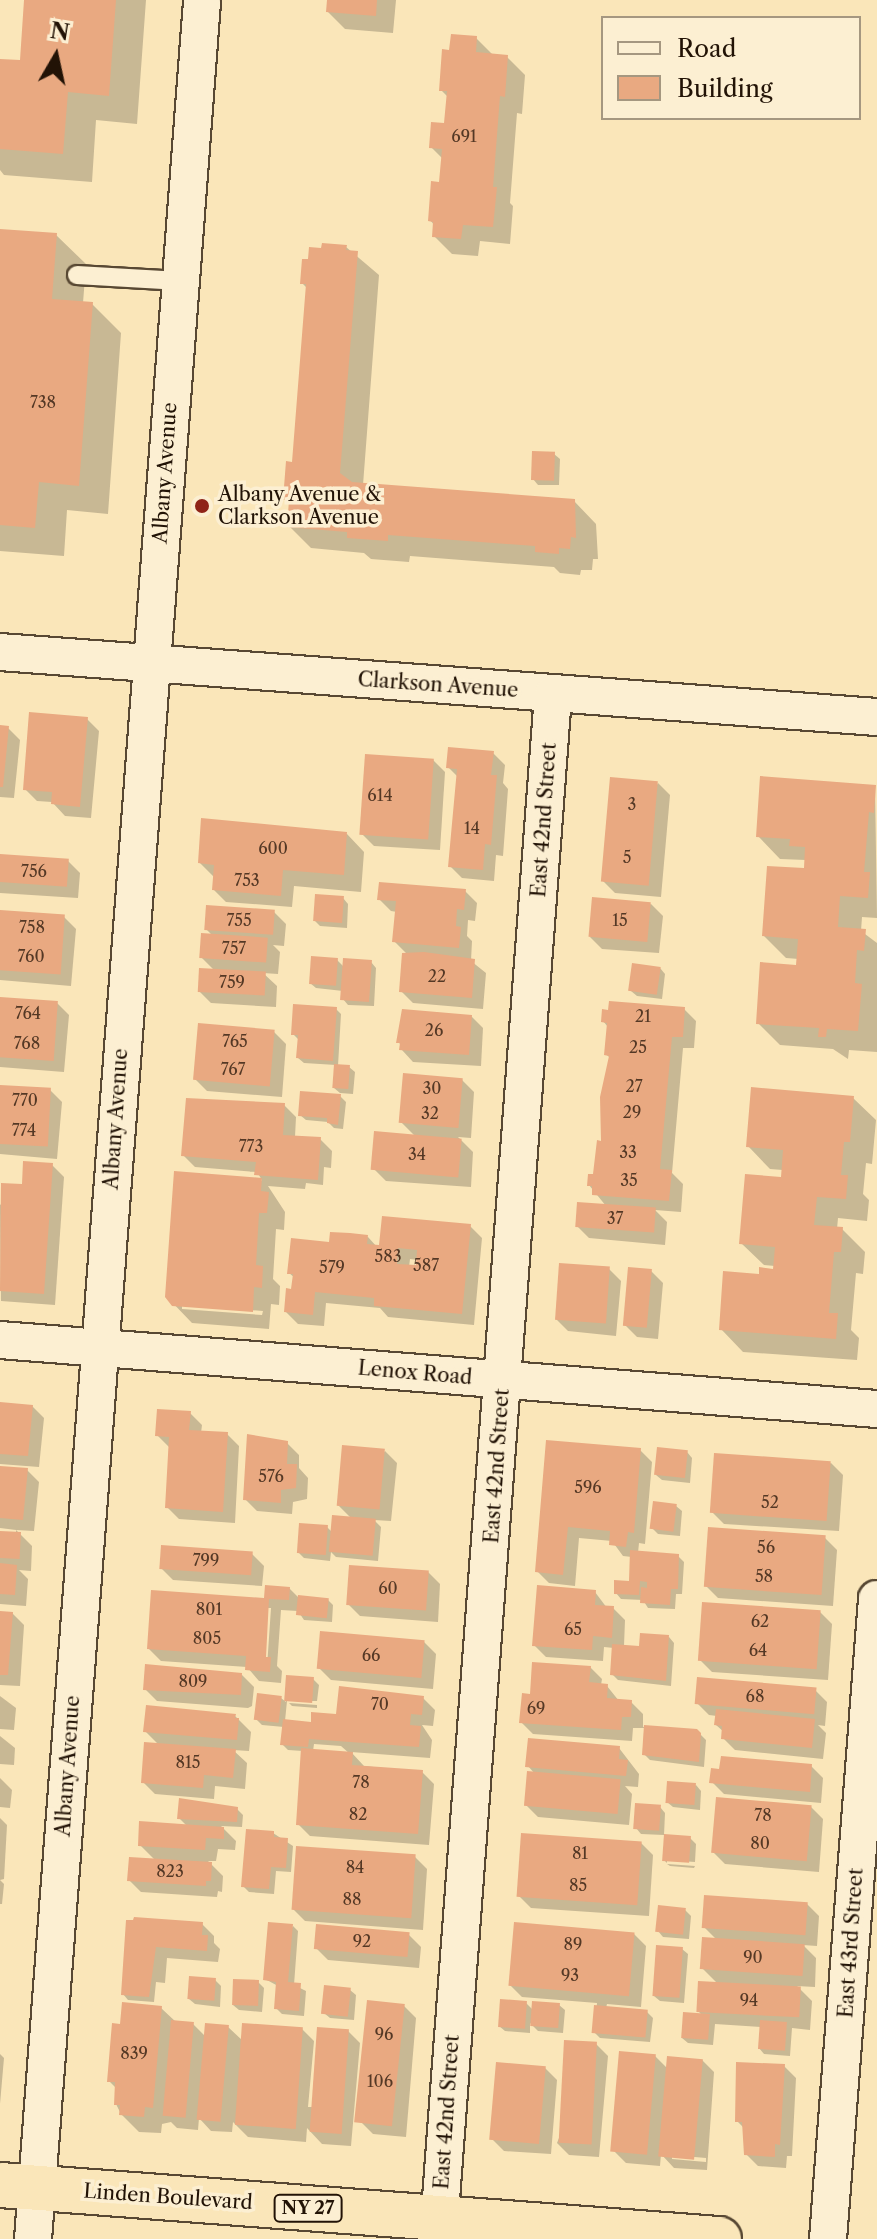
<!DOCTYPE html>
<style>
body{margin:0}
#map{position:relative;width:877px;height:2239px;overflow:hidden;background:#fae6b9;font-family:"Libre Caslon Text",serif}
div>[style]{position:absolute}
.shadow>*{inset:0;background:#0003}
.building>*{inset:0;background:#e9a981;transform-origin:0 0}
.roads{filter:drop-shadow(2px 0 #584833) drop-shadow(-2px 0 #584833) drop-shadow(0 2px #584833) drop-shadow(0 -2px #584833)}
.service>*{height:18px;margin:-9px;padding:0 9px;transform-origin:9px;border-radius:9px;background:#fcefd2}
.minor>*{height:36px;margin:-18px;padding:0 18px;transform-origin:18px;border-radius:18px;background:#fcefd2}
.trunk>*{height:44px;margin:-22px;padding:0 22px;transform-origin:22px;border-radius:22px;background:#fae6b9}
.dots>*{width:22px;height:22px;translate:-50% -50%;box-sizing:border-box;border:4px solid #fcefd2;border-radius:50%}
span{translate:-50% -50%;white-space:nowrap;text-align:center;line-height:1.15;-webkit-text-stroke:7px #fcefd2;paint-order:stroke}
.number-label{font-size:16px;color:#543825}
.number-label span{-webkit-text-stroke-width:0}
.shield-label span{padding:2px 6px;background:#fcefd2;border:2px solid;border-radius:6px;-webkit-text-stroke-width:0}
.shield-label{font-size:18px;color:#221306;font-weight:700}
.street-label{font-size:20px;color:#221306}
.poi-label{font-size:20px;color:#221306}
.left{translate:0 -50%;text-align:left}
.legend{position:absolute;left:601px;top:16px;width:260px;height:104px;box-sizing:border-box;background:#fcefd2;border:2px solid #a59780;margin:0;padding:10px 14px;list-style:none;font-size:24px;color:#221306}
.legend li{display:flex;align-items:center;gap:16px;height:40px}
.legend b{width:40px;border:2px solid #a59780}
.north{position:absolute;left:16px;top:16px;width:80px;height:80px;-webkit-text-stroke:6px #fcefd2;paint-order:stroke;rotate:9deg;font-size:22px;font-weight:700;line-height:32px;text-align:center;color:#221306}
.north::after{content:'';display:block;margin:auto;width:28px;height:36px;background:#221306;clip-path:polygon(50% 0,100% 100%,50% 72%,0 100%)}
</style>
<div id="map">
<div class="shadow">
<i style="clip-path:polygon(26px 0,146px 0,137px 124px,96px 120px,92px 182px,4px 175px,0 170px,0 61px,22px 62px)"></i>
<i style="clip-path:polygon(329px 0,396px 0,393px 33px,345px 29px,328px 12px)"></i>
<i style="clip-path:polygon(476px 38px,494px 56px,507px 57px,525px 75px,522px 114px,517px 113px,510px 203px,513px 206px,510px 244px,480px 241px,478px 256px,452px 254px,434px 236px,435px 226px,430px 220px,441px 184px,443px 159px,431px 147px,446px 126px,448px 97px,441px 90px,451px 52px)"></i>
<i style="clip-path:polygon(0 231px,56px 235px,86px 264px,83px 303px,92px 304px,121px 333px,108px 514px,67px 510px,64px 556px,0 551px)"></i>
<i style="clip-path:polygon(346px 247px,379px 275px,363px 485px,574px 501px,596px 524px,598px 559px,593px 559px,592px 570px,581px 570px,580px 575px,560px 573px,554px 567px,410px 556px,409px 562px,371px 559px,364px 553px,311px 548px,289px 526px,290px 504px,285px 499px,294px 464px,307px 288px,302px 283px)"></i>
<i style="clip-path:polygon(554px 454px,560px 459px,559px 485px,538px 485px,533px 479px)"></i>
<i style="clip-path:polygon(87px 719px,99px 731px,91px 818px,65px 816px,52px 802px,37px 801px,25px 789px)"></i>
<i style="clip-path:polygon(0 727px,8px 728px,20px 740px,14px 798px,0 797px)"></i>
<i style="clip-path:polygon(493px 753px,505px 765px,503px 783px,508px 789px,503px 856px,496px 855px,494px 881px,462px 878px,450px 866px,458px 777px,448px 767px)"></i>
<i style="clip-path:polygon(433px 760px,445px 772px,440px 850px,374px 846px,362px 834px)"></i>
<i style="clip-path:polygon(658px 783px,670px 795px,661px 897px,615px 893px,603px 881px)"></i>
<i style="clip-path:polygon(875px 787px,877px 918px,862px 917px,861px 931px,877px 943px,877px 1052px,849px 1050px,848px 1059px,833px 1049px,780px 1045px,758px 1023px,798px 967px,799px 959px,786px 958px,764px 936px,806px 871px,806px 860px,780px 859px,758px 836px)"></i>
<i style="clip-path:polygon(347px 834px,364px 852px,361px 892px,294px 886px,292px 907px,226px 902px,214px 890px,215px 878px,200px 863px)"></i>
<i style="clip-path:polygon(0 856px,68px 861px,80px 873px,78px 898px,0 893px)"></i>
<i style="clip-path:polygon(465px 891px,477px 903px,475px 921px,468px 920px,467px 936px,472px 941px,471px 961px,486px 973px,483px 1009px,413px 1003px,401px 991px,408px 955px,394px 941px,397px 912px,391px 911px,379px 899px)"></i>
<i style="clip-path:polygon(343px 898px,348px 904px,347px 928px,320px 926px,315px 921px)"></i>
<i style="clip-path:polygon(651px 904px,663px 916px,659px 953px,602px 949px,590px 937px)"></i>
<i style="clip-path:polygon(0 912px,64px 917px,76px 929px,71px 986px,0 980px)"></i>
<i style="clip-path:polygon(274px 912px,286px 924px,284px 946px,273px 945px,280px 952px,278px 974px,263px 973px,277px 986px,276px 1007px,211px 1003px,199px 991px,215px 971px,201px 957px,213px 936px,206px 929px)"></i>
<i style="clip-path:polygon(337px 960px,345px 968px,371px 962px,376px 968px,374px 1006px,348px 1005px,343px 999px,343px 991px,316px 988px,310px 983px)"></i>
<i style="clip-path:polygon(660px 968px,665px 974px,662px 999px,637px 996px,631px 991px)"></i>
<i style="clip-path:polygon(0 999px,57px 1003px,69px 1015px,64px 1072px,0 1067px)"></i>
<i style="clip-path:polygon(336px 1009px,341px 1014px,338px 1066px,349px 1067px,355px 1072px,353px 1094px,340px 1093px,334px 1088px,336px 1065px,304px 1063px,298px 1058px,299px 1040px,293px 1034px)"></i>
<i style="clip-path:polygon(684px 1009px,696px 1021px,694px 1048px,683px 1048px,672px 1173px,683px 1184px,681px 1212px,655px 1210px,667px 1222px,665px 1245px,589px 1238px,577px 1226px,606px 1206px,589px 1185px,595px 1176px,603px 1143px,610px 1058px,606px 1054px,608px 1027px,603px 1021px)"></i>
<i style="clip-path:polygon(471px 1016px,483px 1028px,481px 1066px,413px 1062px,402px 1050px,399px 1042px)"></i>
<i style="clip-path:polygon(274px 1032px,286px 1044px,282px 1097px,207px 1091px,195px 1079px)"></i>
<i style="clip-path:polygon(462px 1080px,474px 1092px,471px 1138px,458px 1137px,473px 1152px,471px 1187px,386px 1181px,374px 1169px,416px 1137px,401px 1122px)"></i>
<i style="clip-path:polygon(0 1087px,50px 1090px,62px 1102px,57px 1159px,0 1154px)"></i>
<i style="clip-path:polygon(340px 1096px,346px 1102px,343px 1129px,334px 1128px,328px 1122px,306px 1120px,300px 1115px)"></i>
<i style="clip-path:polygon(853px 1098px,876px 1120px,872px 1164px,866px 1163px,863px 1194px,869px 1200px,867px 1221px,838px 1218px,837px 1229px,842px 1229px,865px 1252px,863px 1274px,856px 1273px,851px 1330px,859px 1338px,857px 1360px,743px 1352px,721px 1329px,760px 1276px,775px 1271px,775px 1266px,764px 1265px,741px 1243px,782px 1179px,783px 1170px,770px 1169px,748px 1146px)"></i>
<i style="clip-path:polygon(evenodd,284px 1105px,296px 1117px,295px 1137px,320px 1139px,332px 1151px,331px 1168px,324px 1167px,323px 1185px,306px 1183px,305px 1189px,268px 1186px,285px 1212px,284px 1230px,276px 1229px,273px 1279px,280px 1286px,279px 1305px,271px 1304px,269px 1329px,192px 1323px,167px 1297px,262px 1180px,257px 1172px,195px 1167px,183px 1155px,284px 1105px,182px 1305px,263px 1311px,262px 1315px,182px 1309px,182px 1305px)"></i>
<i style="clip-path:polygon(52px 1165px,64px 1177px,55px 1305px,1px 1301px,0 1205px)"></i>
<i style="clip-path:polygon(evenodd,470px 1226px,482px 1238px,474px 1325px,388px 1317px,380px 1308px,326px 1303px,324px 1326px,298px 1324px,286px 1312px,295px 1278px,289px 1273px,331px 1244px,368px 1237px,377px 1247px,470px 1226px,410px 1259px,418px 1260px,418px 1268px,409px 1267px,410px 1259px)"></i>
<i style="clip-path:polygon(609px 1269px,621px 1281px,616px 1336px,568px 1331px,556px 1319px)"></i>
<i style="clip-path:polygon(651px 1271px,663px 1283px,658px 1339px,637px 1337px,625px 1325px)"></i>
<i style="clip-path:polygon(0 1404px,32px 1406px,44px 1418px,39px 1467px,0 1464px)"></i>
<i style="clip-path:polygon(190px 1413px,202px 1425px,201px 1433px,227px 1434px,239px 1446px,235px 1523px,179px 1519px,167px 1507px,169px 1447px,157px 1435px)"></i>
<i style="clip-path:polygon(287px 1443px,299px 1455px,299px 1468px,308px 1478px,307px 1499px,293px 1502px,292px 1514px,257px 1511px,245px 1499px)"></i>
<i style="clip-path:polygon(547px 1443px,640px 1450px,652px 1462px,645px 1544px,639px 1543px,638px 1553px,678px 1556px,684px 1562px,682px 1594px,676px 1594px,675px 1609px,648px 1608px,643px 1600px,621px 1599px,616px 1593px,630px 1583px,632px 1557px,623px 1556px,612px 1541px,579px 1538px,575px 1586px,549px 1583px,537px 1571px)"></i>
<i style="clip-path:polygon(385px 1451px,397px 1463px,391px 1521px,374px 1520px,381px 1527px,378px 1561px,336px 1557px,331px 1552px,330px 1561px,304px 1558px,299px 1553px,327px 1527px,332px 1532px,352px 1519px,338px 1505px)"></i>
<i style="clip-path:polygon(687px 1452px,692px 1458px,690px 1483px,662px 1480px,656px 1475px)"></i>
<i style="clip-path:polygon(831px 1463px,843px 1475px,839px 1531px,724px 1524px,712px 1512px)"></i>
<i style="clip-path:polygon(0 1468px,27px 1470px,39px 1482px,34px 1531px,16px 1530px,32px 1546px,31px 1571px,19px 1570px,28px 1579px,26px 1606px,0 1604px,0 1533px,16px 1533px,16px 1530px,0 1528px)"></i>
<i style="clip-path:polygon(676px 1506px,682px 1511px,680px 1536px,658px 1534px,653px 1529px)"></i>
<i style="clip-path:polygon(825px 1538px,837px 1550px,833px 1606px,718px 1598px,706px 1586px)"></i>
<i style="clip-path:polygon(252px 1554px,264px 1566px,262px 1586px,173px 1580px,161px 1568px)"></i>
<i style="clip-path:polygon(428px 1572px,440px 1584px,438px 1622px,360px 1616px,348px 1604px)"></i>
<i style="clip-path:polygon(evenodd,289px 1588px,298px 1597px,328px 1600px,333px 1605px,332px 1622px,304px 1620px,298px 1611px,281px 1610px,277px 1666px,282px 1671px,281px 1683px,259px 1681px,247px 1667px,161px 1661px,149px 1649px,289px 1588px,267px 1608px,271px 1608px,267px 1667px,263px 1666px,267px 1608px)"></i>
<i style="clip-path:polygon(595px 1592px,607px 1608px,613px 1608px,625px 1620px,624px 1646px,641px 1648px,669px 1637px,674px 1643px,671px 1686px,618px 1680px,612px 1674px,614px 1648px,604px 1647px,603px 1661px,546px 1657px,534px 1645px)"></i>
<i style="clip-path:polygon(820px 1612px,832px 1624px,828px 1680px,712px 1672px,700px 1660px)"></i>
<i style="clip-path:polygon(0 1613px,12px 1613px,24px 1625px,20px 1686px,0 1685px)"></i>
<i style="clip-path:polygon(424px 1642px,436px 1654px,433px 1689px,331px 1680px,319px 1668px)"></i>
<i style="clip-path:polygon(590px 1667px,602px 1679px,601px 1685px,607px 1686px,619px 1701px,631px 1702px,643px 1714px,643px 1727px,700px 1734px,706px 1740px,704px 1767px,650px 1760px,644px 1754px,646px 1728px,633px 1728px,632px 1741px,533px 1734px,521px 1722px,532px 1696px)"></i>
<i style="clip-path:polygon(242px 1675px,254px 1687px,252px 1706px,248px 1708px,157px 1701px,145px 1689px)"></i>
<i style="clip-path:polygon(evenodd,288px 1677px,313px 1679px,319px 1685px,317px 1701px,287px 1701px,285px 1721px,313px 1724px,423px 1698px,435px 1710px,433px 1726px,422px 1725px,432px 1740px,430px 1758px,351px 1752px,364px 1766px,422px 1772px,434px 1784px,429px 1845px,310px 1836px,298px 1824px,303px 1751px,288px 1750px,282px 1744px,284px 1727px,262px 1725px,257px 1720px,281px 1698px,286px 1702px,288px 1677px,314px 1744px,341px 1746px,350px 1754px,313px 1751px,314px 1744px)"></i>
<i style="clip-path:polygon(815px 1690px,827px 1702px,825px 1726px,818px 1725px,826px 1733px,823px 1759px,735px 1750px,723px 1738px,724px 1732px,716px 1725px,717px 1716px,709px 1715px,697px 1703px)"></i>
<i style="clip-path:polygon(0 1696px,16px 1708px,14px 1730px,0 1729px)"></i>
<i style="clip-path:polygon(289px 1703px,317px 1705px,317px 1708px,292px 1706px)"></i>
<i style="clip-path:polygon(235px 1716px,251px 1732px,249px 1751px,233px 1750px,247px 1763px,245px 1789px,215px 1786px,214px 1799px,155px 1794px,143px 1782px,159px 1745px,145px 1731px)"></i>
<i style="clip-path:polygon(0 1736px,15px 1748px,14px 1765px,0 1764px)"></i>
<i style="clip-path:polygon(619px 1748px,639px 1774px,638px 1787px,625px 1786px,632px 1794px,629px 1825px,538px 1817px,526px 1805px,535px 1774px,528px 1766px)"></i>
<i style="clip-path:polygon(811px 1766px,823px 1778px,821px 1803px,724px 1794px,712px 1782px)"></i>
<i style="clip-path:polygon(0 1778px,12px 1790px,10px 1808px,0 1807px)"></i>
<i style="clip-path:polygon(696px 1785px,701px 1791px,700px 1810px,673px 1807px,667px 1802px)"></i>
<i style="clip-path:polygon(660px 1807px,665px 1813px,664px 1835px,641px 1834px,636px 1828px)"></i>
<i style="clip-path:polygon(811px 1807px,823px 1819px,819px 1872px,725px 1864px,713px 1852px)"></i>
<i style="clip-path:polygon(237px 1809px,243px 1815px,242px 1827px,221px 1826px,236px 1841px,235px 1850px,218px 1849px,216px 1861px,208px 1861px,223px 1876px,222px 1892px,218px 1891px,217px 1897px,141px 1892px,129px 1880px,155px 1860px,140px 1845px,187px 1826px,179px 1818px)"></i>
<i style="clip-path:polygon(0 1818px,7px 1825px,4px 1879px,0 1880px)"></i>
<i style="clip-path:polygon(273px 1833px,293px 1846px,291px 1872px,276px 1871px,274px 1894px,249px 1892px,243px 1886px)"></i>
<i style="clip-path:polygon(690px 1838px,696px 1844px,695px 1862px,667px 1860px,667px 1863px,664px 1860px)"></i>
<i style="clip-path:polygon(641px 1843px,653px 1855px,649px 1916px,531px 1908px,519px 1896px)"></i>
<i style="clip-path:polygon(415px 1857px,427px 1869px,423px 1930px,305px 1921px,293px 1909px)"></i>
<i style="clip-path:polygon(667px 1864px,695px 1866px,694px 1868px,670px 1866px)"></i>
<i style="clip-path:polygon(0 1880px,4px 1884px,2px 1904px,0 1904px)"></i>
<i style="clip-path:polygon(807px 1904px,819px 1916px,817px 1946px,803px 1945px,816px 1958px,815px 1987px,797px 1986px,812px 2001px,810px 2030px,792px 2028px,790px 2056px,764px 2054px,759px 2048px,761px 2027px,715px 2024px,713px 2045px,688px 2043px,682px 2038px,703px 2016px,698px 2011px,718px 1984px,702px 1968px,717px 1940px,704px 1927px)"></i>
<i style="clip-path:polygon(685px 1910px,691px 1916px,689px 1939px,663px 1937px,658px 1931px)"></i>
<i style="clip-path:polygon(135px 1922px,202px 1924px,214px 1936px,214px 1943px,220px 1949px,218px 1962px,167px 1958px,165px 1983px,156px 1982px,154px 2002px,128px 2000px,123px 1994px)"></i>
<i style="clip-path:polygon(293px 1926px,298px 1931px,294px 1985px,306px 1991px,304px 2016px,282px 2014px,276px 2008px,278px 1986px,265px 1979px)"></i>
<i style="clip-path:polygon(634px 1934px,646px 1946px,641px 2007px,607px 2004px,606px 2008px,647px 2012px,653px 2018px,650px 2042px,600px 2038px,594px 2032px,597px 2003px,522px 1997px,510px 1985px)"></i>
<i style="clip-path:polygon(409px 1935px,421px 1947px,419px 1968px,328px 1960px,316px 1948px)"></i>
<i style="clip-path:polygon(682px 1949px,688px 1954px,684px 2003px,660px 2001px,654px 1996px)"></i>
<i style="clip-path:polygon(215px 1980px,221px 1986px,220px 2007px,195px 2004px,189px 1999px)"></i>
<i style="clip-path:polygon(258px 1982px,264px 1988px,262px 2012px,239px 2010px,233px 2005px)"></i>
<i style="clip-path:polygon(350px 1990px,356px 1995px,354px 2020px,330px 2018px,324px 2013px)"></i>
<i style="clip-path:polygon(526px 2003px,534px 2011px,559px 2005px,565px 2010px,563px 2033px,538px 2031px,530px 2023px,530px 2033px,505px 2031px,499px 2026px)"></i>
<i style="clip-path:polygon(404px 2006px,416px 2018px,406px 2137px,373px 2134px,361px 2122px)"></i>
<i style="clip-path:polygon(161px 2008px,176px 2022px,193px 2024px,206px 2037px,228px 2027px,243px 2041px,302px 2029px,314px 2041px,308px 2107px,312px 2107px,348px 2031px,360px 2043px,351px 2146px,322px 2144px,307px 2128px,306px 2142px,248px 2137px,233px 2122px,232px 2132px,211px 2131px,199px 2118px,198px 2130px,177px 2128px,171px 2122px,162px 2124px,161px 2133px,139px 2132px,121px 2114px,116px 2104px,117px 2089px,109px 2081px,122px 2026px)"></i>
<i style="clip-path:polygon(596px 2044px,608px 2056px,599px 2157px,569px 2155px,557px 2143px)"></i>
<i style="clip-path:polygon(0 2054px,4px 2058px,0 2104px)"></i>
<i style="clip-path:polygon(evenodd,655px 2056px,668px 2069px,702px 2060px,714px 2072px,707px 2170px,674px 2168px,661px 2154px,660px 2166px,626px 2163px,614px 2151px,655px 2056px,672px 2155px,706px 2158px,706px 2162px,672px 2159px,672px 2155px)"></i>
<i style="clip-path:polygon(784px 2066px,796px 2078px,792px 2156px,787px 2156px,786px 2168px,758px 2166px,746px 2154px,744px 2128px,737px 2121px)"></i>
<i style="clip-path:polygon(545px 2068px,557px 2080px,551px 2154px,504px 2151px,492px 2139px)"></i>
</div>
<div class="building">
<i style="clip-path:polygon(24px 0,116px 0,109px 96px,68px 92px,63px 154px,0 149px,0 59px,20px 60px)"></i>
<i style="clip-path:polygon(327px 0,377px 0,376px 16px,326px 12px)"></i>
<i style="clip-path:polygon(451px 34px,477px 36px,476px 52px,508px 55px,505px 97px,500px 96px,493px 187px,497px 187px,493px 227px,463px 225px,461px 239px,432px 237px,433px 222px,428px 221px,431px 181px,439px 182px,442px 149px,429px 148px,431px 122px,444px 123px,447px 91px,439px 91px,442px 49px,449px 50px)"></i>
<i style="clip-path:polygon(0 229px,57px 233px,52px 299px,93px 302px,79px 486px,39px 482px,35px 528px,0 525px)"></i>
<i style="clip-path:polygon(322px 243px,347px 245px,346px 250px,358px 251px,340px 473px,352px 482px,575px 499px,576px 538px,571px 537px,570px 549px,559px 548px,559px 554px,535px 552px,535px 546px,388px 535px,388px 541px,347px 538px,347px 532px,287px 527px,289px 500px,283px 500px,286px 461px,292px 462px,306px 284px,300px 284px,302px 259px,308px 259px,309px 247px,321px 248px)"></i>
<i style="left:532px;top:451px;width:23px;height:29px;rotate:2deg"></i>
<i style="clip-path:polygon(29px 712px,88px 717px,80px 807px,51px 804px,52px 792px,23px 790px)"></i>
<i style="clip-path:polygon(0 725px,9px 726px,3px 787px,0 787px)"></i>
<i style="clip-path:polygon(448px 747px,494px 751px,491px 775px,497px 775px,491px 845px,485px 844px,483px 870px,448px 867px,457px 769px,446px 768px)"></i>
<i style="left:365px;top:754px;width:69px;height:81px;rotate:4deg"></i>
<i style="clip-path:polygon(760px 776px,876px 785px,874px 813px,869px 812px,864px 872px,870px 872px,868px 898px,840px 896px,838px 927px,866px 929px,864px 951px,857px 950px,855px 983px,862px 984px,858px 1031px,827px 1029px,826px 1037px,818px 1037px,819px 1028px,756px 1024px,760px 962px,796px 965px,798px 939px,762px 936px,767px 866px,804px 868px,805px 847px,789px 846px,790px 839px,756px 837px)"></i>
<i style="left:610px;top:777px;width:48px;height:105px;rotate:5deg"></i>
<i style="clip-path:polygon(201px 818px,347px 832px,344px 875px,283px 870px,281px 896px,212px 890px,214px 865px,198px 863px)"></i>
<i style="left:0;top:854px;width:69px;height:28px;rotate:4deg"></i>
<i style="clip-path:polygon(379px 882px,466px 889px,464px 910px,457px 909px,456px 926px,461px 927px,459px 948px,392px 942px,396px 901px,377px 900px)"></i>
<i style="left:315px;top:894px;width:29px;height:27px;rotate:4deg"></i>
<i style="left:592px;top:897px;width:59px;height:40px;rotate:5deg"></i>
<i style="left:206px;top:905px;width:69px;height:25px;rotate:4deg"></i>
<i style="left:0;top:910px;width:65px;height:60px;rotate:4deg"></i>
<i style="left:201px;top:933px;width:67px;height:25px;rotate:4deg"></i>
<i style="clip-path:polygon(424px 952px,475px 959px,472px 998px,399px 992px,402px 953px)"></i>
<i style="left:311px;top:956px;width:27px;height:28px;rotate:4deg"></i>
<i style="left:343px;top:958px;width:29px;height:42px;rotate:4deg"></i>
<i style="left:632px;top:963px;width:29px;height:28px;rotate:8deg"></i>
<i style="left:199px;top:968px;width:67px;height:24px;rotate:3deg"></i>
<i style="left:0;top:997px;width:58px;height:60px;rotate:4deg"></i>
<i style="clip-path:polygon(609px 1001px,685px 1007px,683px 1037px,672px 1037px,660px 1169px,672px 1170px,669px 1201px,592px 1195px,592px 1186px,587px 1186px,588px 1174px,593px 1174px,597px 1140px,601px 1141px,600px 1097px,609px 1056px,604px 1055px,607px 1023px,601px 1022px,602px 1009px,608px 1010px)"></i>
<i style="clip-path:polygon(293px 1004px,337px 1007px,333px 1061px,296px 1058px,298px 1035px,291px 1035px)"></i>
<i style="clip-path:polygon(402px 1009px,472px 1015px,469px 1055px,399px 1050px,400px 1043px,396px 1043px)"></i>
<i style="left:198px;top:1023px;width:77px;height:57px;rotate:5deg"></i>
<i style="left:334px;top:1064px;width:16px;height:24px;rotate:4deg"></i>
<i style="left:403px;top:1073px;width:60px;height:50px;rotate:5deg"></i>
<i style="left:0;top:1085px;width:51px;height:59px;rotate:3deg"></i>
<i style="clip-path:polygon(751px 1087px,854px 1096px,850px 1142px,844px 1142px,841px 1175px,848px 1175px,846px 1199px,817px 1197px,814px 1225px,843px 1227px,841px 1252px,834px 1252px,829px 1313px,838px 1313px,836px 1339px,719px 1330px,723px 1271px,759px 1274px,759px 1267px,773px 1269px,775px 1247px,739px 1244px,745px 1174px,781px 1177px,783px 1150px,746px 1147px)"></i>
<i style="clip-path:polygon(300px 1091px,341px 1094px,338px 1125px,327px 1123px,327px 1118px,298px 1116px)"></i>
<i style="clip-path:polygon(186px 1098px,285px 1103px,283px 1135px,321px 1137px,318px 1180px,254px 1175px,256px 1162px,181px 1156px)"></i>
<i style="left:374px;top:1131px;width:88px;height:39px;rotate:5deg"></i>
<i style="clip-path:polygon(23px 1161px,53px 1163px,44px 1294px,0 1291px,1px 1183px,22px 1184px)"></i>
<i style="clip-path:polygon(174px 1171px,262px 1178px,261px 1191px,269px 1192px,267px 1213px,259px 1213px,256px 1265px,263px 1266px,262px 1288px,254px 1287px,253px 1312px,172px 1306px,165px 1297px)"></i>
<i style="left:577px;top:1202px;width:79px;height:25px;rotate:4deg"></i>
<i style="clip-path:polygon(evenodd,382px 1216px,471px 1224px,462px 1314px,374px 1306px,374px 1298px,315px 1292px,313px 1315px,284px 1312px,286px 1288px,291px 1289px,293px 1274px,287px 1274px,291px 1238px,329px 1242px,330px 1232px,350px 1233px,368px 1235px,367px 1244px,379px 1245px,382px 1216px,398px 1248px,417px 1250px,416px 1265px,397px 1264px,398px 1248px)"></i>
<i style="left:559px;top:1263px;width:51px;height:57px;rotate:4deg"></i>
<i style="left:628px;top:1267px;width:24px;height:59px;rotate:5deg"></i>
<i style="clip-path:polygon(0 1402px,33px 1405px,28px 1456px,0 1454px)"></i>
<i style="clip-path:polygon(157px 1409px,191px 1411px,189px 1430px,228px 1432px,223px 1512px,165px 1508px,169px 1437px,155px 1436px)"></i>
<i style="clip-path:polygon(247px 1434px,288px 1441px,287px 1464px,297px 1464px,296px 1488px,281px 1490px,281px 1503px,243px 1500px)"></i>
<i style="clip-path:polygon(546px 1440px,641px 1448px,634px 1533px,628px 1532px,626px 1547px,609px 1545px,610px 1531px,568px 1527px,563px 1575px,535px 1572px)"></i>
<i style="left:342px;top:1445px;width:43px;height:61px;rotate:5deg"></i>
<i style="left:657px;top:1447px;width:31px;height:28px;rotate:6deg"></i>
<i style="left:714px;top:1453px;width:117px;height:60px;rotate:4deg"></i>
<i style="clip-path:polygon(0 1466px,28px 1468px,23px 1520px,0 1518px)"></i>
<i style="left:653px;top:1501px;width:24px;height:28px;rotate:7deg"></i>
<i style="left:332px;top:1515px;width:44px;height:37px;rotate:5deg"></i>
<i style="left:299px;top:1523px;width:29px;height:30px;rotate:4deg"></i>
<i style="left:708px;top:1527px;width:118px;height:60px;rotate:4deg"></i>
<i style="left:0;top:1531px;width:21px;height:27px;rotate:3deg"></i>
<i style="left:161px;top:1545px;width:92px;height:24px;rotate:4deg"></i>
<i style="clip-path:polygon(630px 1550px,679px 1554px,678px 1589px,671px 1589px,670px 1605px,640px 1603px,641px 1587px,647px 1588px,647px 1582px,640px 1581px,639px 1595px,614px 1594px,614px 1580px,629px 1581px)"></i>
<i style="clip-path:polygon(0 1563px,17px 1565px,15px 1595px,0 1594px)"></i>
<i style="left:349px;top:1565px;width:80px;height:40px;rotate:4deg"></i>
<i style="clip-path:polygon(265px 1585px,290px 1587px,289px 1600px,269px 1599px,266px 1657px,271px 1657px,270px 1672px,245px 1670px,246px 1656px,147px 1649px,151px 1590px,264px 1598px)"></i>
<i style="clip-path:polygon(537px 1585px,596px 1590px,595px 1605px,614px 1606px,612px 1638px,593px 1636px,592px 1650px,532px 1646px)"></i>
<i style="left:298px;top:1595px;width:31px;height:20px;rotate:6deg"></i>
<i style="left:702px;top:1602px;width:119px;height:59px;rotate:4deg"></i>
<i style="clip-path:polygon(0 1611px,13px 1612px,8px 1675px,0 1675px)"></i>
<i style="left:320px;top:1631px;width:105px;height:38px;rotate:5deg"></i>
<i style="clip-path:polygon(640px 1633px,669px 1635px,666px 1681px,610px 1675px,612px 1644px,639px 1646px)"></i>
<i style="clip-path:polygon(532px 1662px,591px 1666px,589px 1682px,608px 1684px,607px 1698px,632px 1700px,631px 1717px,622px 1717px,621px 1730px,519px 1723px,522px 1693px,530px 1694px)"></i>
<i style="clip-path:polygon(145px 1664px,242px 1673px,241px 1695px,143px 1690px)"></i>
<i style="left:286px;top:1675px;width:28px;height:26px;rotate:4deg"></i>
<i style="left:697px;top:1677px;width:120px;height:27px;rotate:5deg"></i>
<i style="clip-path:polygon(339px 1686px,424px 1696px,422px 1715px,411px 1714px,410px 1725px,421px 1726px,419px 1747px,309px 1739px,308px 1747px,280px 1745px,283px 1719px,311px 1722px,311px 1712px,336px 1714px)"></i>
<i style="left:257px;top:1693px;width:25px;height:27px;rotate:7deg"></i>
<i style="clip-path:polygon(146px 1705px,236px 1714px,235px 1718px,239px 1718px,237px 1740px,143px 1732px)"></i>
<i style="clip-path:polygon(716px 1709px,815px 1719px,812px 1748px,721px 1739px,722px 1726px,714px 1725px)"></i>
<i style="clip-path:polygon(644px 1725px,697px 1729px,701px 1733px,699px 1762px,642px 1755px)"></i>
<i style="clip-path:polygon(528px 1738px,620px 1746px,619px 1759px,628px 1760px,626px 1776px,525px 1767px)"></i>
<i style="clip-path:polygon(144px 1742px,236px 1749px,233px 1778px,204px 1775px,203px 1788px,141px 1783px)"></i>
<i style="clip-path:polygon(301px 1748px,353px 1752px,352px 1765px,423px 1770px,418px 1834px,296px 1825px)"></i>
<i style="clip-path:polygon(721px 1756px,812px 1764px,810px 1792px,709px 1783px,711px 1768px,719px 1769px)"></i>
<i style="left:527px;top:1771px;width:94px;height:35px;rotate:5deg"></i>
<i style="left:667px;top:1781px;width:29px;height:22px;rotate:4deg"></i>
<i style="left:716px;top:1797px;width:96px;height:56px;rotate:5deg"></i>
<i style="clip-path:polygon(179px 1798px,238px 1807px,237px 1822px,177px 1819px)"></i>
<i style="left:635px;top:1803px;width:26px;height:26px;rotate:4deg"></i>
<i style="clip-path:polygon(139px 1821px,224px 1827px,224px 1839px,206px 1838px,205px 1850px,138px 1846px)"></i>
<i style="clip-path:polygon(246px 1829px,274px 1831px,274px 1837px,288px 1838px,286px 1868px,271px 1867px,269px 1889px,241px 1887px)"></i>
<i style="left:521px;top:1833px;width:121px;height:64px;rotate:4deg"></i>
<i style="left:664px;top:1834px;width:27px;height:27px;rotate:4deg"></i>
<i style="left:296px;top:1846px;width:120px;height:64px;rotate:4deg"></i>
<i style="clip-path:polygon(129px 1857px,212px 1862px,211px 1881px,206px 1881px,206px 1886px,127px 1881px)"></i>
<i style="left:704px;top:1895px;width:104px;height:33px;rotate:4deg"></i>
<i style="left:658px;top:1905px;width:28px;height:27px;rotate:6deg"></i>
<i style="clip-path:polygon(134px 1917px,203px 1922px,202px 1935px,208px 1935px,207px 1951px,156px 1947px,149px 1997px,121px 1995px,126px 1920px,133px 1920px)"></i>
<i style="clip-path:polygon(268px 1922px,293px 1924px,288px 1982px,301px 1983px,299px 2011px,274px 2009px,276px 1982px,263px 1980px)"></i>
<i style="left:514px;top:1922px;width:121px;height:64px;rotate:5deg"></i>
<i style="left:316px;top:1924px;width:94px;height:25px;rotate:5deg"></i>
<i style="left:702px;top:1937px;width:103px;height:32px;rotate:4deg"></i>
<i style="left:656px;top:1945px;width:27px;height:51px;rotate:4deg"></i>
<i style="left:189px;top:1976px;width:27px;height:23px;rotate:4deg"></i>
<i style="left:233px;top:1979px;width:26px;height:26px;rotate:2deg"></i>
<i style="left:698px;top:1981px;width:103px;height:31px;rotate:3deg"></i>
<i style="left:324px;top:1985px;width:27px;height:29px;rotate:6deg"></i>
<i style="left:500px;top:1999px;width:27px;height:28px;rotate:4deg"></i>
<i style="left:367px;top:2000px;width:38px;height:123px;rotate:6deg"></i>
<i style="left:532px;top:2001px;width:28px;height:25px;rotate:4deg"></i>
<i style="clip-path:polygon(122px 2002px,162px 2006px,153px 2108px,145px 2107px,144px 2117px,119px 2115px,120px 2105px,114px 2105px,115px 2082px,107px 2082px,112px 2023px,120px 2024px)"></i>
<i style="left:594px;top:2005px;width:54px;height:28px;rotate:5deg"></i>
<i style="left:683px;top:2012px;width:27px;height:26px;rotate:4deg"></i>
<i style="left:171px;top:2020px;width:23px;height:96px;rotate:5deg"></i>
<i style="left:760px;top:2020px;width:27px;height:29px;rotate:4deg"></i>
<i style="left:205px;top:2023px;width:24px;height:97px;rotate:5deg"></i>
<i style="left:242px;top:2023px;width:61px;height:102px;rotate:4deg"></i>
<i style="left:317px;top:2027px;width:32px;height:105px;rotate:4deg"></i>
<i style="left:564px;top:2040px;width:33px;height:103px;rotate:3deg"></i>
<i style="left:619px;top:2051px;width:37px;height:101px;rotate:5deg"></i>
<i style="left:667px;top:2056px;width:36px;height:101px;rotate:5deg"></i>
<i style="left:496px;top:2062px;width:50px;height:78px;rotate:5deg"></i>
<i style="clip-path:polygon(736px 2062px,785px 2064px,780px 2145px,775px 2144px,775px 2157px,744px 2155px,742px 2122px,735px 2122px)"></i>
</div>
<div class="roads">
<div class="service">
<i style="left:77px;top:275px;width:103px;rotate:3.3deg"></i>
</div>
<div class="minor">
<i style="left:0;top:652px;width:879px;rotate:4.24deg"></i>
<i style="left:0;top:1340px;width:880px;rotate:4.5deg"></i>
<i style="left:33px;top:2239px;width:2245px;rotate:-85.68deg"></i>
<i style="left:438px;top:2239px;width:1549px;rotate:-85.74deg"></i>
<i style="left:828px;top:2239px;width:642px;rotate:-85.62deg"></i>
</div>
<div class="trunk">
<i style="left:0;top:2185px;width:721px;rotate:4.3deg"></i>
</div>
</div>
<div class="dots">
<i style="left:202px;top:506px;background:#8f2418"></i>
</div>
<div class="number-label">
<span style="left:464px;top:136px">691</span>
<span style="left:43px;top:402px">738</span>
<span style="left:380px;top:795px">614</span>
<span style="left:632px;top:804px">3</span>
<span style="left:472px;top:828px">14</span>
<span style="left:273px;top:848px">600</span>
<span style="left:627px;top:857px">5</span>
<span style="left:34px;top:871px">756</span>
<span style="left:247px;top:880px">753</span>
<span style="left:239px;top:920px">755</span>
<span style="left:620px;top:920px">15</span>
<span style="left:32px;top:927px">758</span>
<span style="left:234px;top:948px">757</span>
<span style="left:31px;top:956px">760</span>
<span style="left:437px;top:976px">22</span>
<span style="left:232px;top:982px">759</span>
<span style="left:28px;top:1013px">764</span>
<span style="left:643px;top:1016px">21</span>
<span style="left:434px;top:1030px">26</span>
<span style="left:235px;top:1041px">765</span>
<span style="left:27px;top:1043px">768</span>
<span style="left:638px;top:1047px">25</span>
<span style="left:233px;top:1069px">767</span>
<span style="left:634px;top:1086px">27</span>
<span style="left:432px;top:1088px">30</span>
<span style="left:25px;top:1100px">770</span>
<span style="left:632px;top:1112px">29</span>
<span style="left:430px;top:1113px">32</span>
<span style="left:24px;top:1130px">774</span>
<span style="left:251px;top:1146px">773</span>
<span style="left:628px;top:1152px">33</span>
<span style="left:417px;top:1154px">34</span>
<span style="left:629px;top:1180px">35</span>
<span style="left:615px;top:1218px">37</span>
<span style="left:388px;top:1256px">583</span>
<span style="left:426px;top:1265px">587</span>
<span style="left:332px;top:1267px">579</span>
<span style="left:271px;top:1476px">576</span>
<span style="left:588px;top:1487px">596</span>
<span style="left:770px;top:1502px">52</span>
<span style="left:766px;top:1547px">56</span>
<span style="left:206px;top:1560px">799</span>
<span style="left:764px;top:1576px">58</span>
<span style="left:388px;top:1588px">60</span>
<span style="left:209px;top:1609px">801</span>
<span style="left:760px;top:1621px">62</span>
<span style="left:573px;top:1629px">65</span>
<span style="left:207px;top:1638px">805</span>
<span style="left:758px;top:1650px">64</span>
<span style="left:371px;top:1655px">66</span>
<span style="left:193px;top:1681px">809</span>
<span style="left:755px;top:1696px">68</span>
<span style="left:380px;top:1704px">70</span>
<span style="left:536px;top:1708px">69</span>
<span style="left:188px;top:1762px">815</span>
<span style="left:361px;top:1782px">78</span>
<span style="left:358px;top:1814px">82</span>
<span style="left:763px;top:1815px">78</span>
<span style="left:760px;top:1843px">80</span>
<span style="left:580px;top:1853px">81</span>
<span style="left:355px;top:1867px">84</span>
<span style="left:170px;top:1871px">823</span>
<span style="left:578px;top:1885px">85</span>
<span style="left:352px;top:1899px">88</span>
<span style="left:362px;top:1941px">92</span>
<span style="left:573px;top:1944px">89</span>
<span style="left:753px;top:1957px">90</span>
<span style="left:570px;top:1975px">93</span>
<span style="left:749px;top:2000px">94</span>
<span style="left:384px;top:2034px">96</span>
<span style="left:134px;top:2053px">839</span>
<span style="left:380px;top:2081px">106</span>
</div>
<div class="shield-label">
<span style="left:308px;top:2208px">NY 27</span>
</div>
<div class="street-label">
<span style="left:165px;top:473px;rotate:-86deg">Albany Avenue</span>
<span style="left:438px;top:685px;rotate:4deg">Clarkson Avenue</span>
<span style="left:544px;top:820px;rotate:-86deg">East 42nd Street</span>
<span style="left:116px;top:1119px;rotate:-86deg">Albany Avenue</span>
<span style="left:415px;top:1373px;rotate:5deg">Lenox Road</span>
<span style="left:497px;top:1466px;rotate:-86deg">East 42nd Street</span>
<span style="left:68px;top:1766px;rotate:-86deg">Albany Avenue</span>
<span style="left:851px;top:1943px;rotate:-86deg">East 43rd Street</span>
<span style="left:447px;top:2112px;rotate:-86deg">East 42nd Street</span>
<span style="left:168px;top:2197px;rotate:4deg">Linden Boulevard</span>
</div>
<div class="poi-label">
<span class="left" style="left:218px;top:506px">Albany Avenue &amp;<br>Clarkson Avenue</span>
</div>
<ul class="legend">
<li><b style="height:10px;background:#fcefd2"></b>Road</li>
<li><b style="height:22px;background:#e9a981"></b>Building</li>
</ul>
<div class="north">N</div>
</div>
